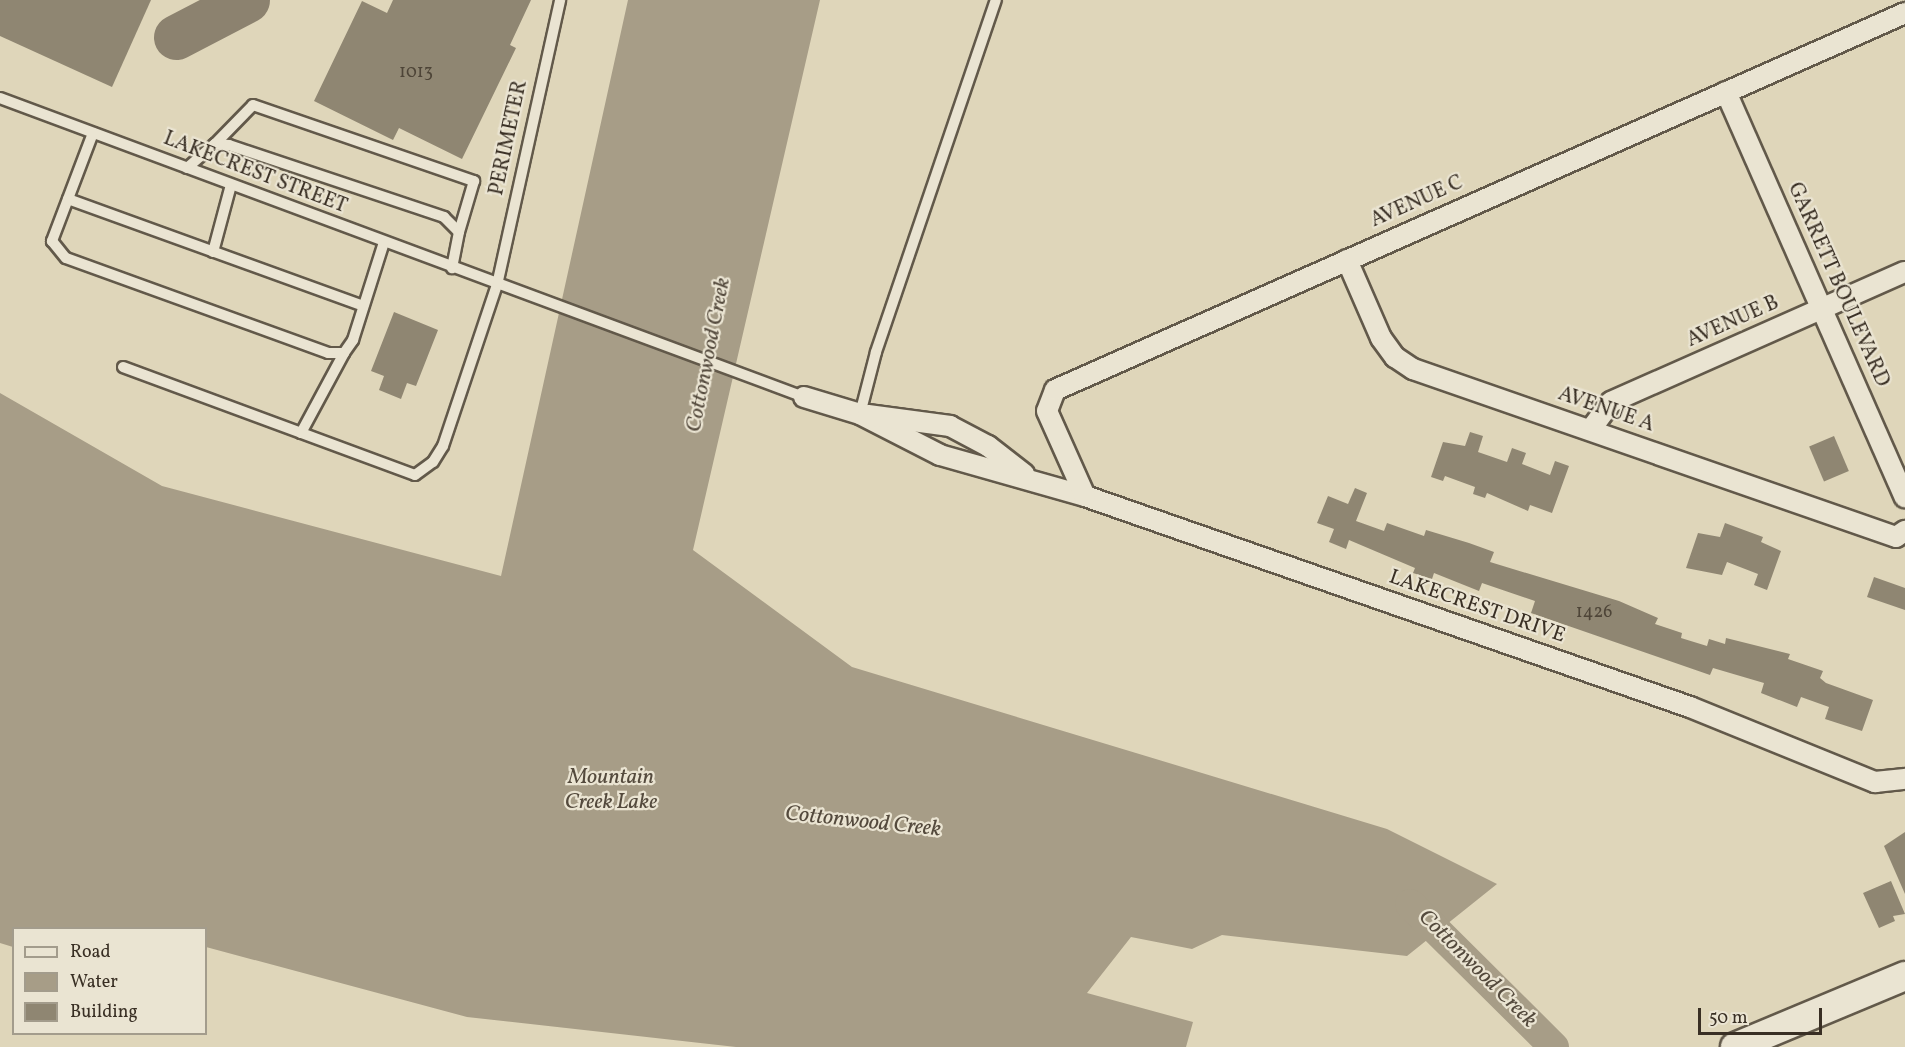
<!DOCTYPE html>
<style>
body{margin:0}
#map{position:relative;width:1905px;height:1047px;overflow:hidden;background:#dfd6ba;font-family:Vollkorn,serif}
div>[style]{position:absolute}
.water>*{inset:0;background:#a79d87}
.river>*{height:30px;margin:-15px;padding:0 15px;transform-origin:15px;border-radius:15px;background:#a79d87}
.taxiway>*{height:45px;margin:-22.5px;padding:0 22.5px;transform-origin:22.5px;border-radius:22.5px;background:#8c826f}
.building>*{inset:0;background:#8f8672;transform-origin:0 0}
.roads{filter:drop-shadow(2px 0 #62594a) drop-shadow(-2px 0 #62594a) drop-shadow(0 2px #62594a) drop-shadow(0 -2px #62594a)}
.lane>*{height:10px;margin:-5px;padding:0 5px;transform-origin:5px;border-radius:5px;background:#eae4d2}
.street>*{height:20px;margin:-10px;padding:0 10px;transform-origin:10px;border-radius:10px;background:#eae4d2}
.secondary>*{height:28px;margin:-14px;padding:0 14px;transform-origin:14px;border-radius:14px;background:#eae4d2}
span{translate:-50% -50%;white-space:nowrap;text-align:center;line-height:1.15;-webkit-text-stroke:4.5px #eae4d2;paint-order:stroke}
.number-label{font-size:18px;color:#4e4538}
.number-label span{-webkit-text-stroke-width:0}
.street-label{font-size:21px;color:#392f24}
.water-label{font-size:22px;color:#544a3d;font-style:italic}
.legend{position:absolute;left:12px;top:927px;width:195px;height:108px;box-sizing:border-box;background:#eae4d2;border:2px solid #a39c8c;margin:0;padding:8px 10px;list-style:none;font-size:18px;color:#392f24}
.legend li{display:flex;align-items:center;gap:12px;height:30px}
.legend b{width:30px;border:2px solid #a39c8c}
.scale{position:absolute;left:1698px;top:1008px;width:124px;height:27px;box-sizing:border-box;border:3px solid #392f24;border-top:0;padding-left:8px;font-size:18px;line-height:21px;white-space:nowrap;color:#392f24;-webkit-text-stroke:4px #eae4d2;paint-order:stroke}
</style>
<div id="map">
<div class="water">
<i style="clip-path:polygon(628px 0,820px 0,693px 550px,852px 667px,1387px 829px,1497px 884px,1407px 956px,1222px 935px,1192px 949px,1131px 937px,1087px 993px,1193px 1022px,1186px 1047px,736px 1047px,467px 1017px,206px 947px,206px 928px,14px 928px,13px 947px,0 943px,0 393px,162px 486px,501px 576px)"></i>
</div>
<div class="river">
<i style="left:1410px;top:904px;width:203px;rotate:44.8deg"></i>
</div>
<div class="taxiway">
<i style="left:176px;top:37px;width:80px;rotate:-27.5deg"></i>
</div>
<div class="building">
<i style="clip-path:polygon(0 0,151px 0,112px 87px,0 36px)"></i>
<i style="clip-path:polygon(393px 0,531px 0,510px 45px,516px 48px,462px 159px,399px 128px,393px 140px,314px 101px,362px 1px,387px 13px)"></i>
<i style="clip-path:polygon(394px 312px,438px 330px,416px 386px,407px 383px,401px 399px,379px 390px,384px 376px,371px 371px)"></i>
<i style="clip-path:polygon(1470px 432px,1483px 436px,1478px 452px,1507px 462px,1512px 448px,1526px 453px,1522px 464px,1550px 475px,1555px 461px,1569px 466px,1552px 513px,1530px 505px,1528px 511px,1487px 493px,1485px 498px,1473px 494px,1475px 487px,1445px 476px,1443px 481px,1431px 477px,1443px 442px,1465px 446px)"></i>
<i style="left:1834px;top:436px;width:38px;height:27px;rotate:67deg"></i>
<i style="clip-path:polygon(1355px 488px,1367px 493px,1356px 521px,1384px 531px,1387px 523px,1424px 536px,1426px 530px,1469px 543px,1494px 552px,1490px 562px,1619px 601px,1658px 618px,1655px 624px,1682px 633px,1681px 638px,1707px 646px,1709px 639px,1725px 644px,1726px 638px,1790px 654px,1788px 659px,1823px 671px,1820px 678px,1826px 683px,1873px 700px,1862px 731px,1825px 719px,1829px 707px,1801px 697px,1797px 707px,1761px 693px,1764px 683px,1713px 668px,1710px 675px,1531px 613px,1535px 601px,1482px 583px,1479px 591px,1434px 573px,1432px 579px,1413px 573px,1415px 568px,1349px 540px,1346px 549px,1329px 542px,1334px 529px,1317px 523px,1328px 496px,1348px 504px)"></i>
<i style="clip-path:polygon(1725px 523px,1763px 537px,1761px 542px,1781px 551px,1767px 590px,1754px 585px,1758px 574px,1727px 562px,1722px 575px,1686px 568px,1698px 533px,1720px 537px)"></i>
<i style="clip-path:polygon(1874px 577px,1905px 588px,1905px 610px,1867px 597px)"></i>
<i style="clip-path:polygon(1905px 832px,1905px 894px,1884px 846px)"></i>
<i style="clip-path:polygon(1891px 881px,1905px 914px,1893px 916px,1895px 921px,1879px 928px,1863px 893px)"></i>
</div>
<div class="roads">
<div class="lane">
<i style="left:0;top:98px;width:858px;rotate:20.4deg"></i>
<i style="left:93px;top:133px;width:116px;rotate:110.8deg"></i>
<i style="left:52px;top:241px;width:22px;rotate:51deg"></i>
<i style="left:66px;top:258px;width:279px;rotate:19.9deg"></i>
<i style="left:328px;top:353px;width:16px"></i>
<i style="left:344px;top:353px;width:16px;rotate:-55deg"></i>
<i style="left:353px;top:340px;width:103px;rotate:-72.4deg"></i>
<i style="left:215px;top:144px;width:54px;rotate:-45.7deg"></i>
<i style="left:253px;top:105px;width:234px;rotate:19deg"></i>
<i style="left:474px;top:181px;width:53px;rotate:106.4deg"></i>
<i style="left:187px;top:168px;width:37px;rotate:-41deg"></i>
<i style="left:215px;top:144px;width:14px;rotate:4deg"></i>
<i style="left:229px;top:145px;width:227px;rotate:18.5deg"></i>
<i style="left:444px;top:217px;width:21px;rotate:45deg"></i>
<i style="left:459px;top:232px;width:37px;rotate:101deg"></i>
<i style="left:68px;top:199px;width:314px;rotate:19.9deg"></i>
<i style="left:213px;top:252px;width:69px;rotate:-75deg"></i>
<i style="left:123px;top:367px;width:311px;rotate:20.3deg"></i>
<i style="left:415px;top:475px;width:22px;rotate:-36deg"></i>
<i style="left:433px;top:462px;width:19px;rotate:-58deg"></i>
<i style="left:443px;top:446px;width:170px;rotate:-71.5deg"></i>
<i style="left:497px;top:285px;width:292px;rotate:-77.5deg"></i>
<i style="left:860px;top:414px;width:64px;rotate:-75.5deg"></i>
<i style="left:876px;top:352px;width:372px;rotate:-71.2deg"></i>
<i style="left:301px;top:433px;width:91px;rotate:-61.7deg"></i>
</div>
<div class="street">
<i style="left:1726px;top:92px;width:443px;rotate:66.2deg"></i>
<i style="left:1347px;top:260px;width:85px;rotate:66.4deg"></i>
<i style="left:1381px;top:338px;width:24px;rotate:54deg"></i>
<i style="left:1395px;top:357px;width:22px;rotate:34deg"></i>
<i style="left:1413px;top:369px;width:511px;rotate:19.18deg"></i>
<i style="left:1896px;top:537px;width:11px;rotate:-34deg"></i>
<i style="left:804px;top:397px;width:59px;rotate:16.9deg"></i>
<i style="left:860px;top:414px;width:90px;rotate:27.1deg"></i>
<i style="left:940px;top:455px;width:151px;rotate:15.8deg"></i>
<i style="left:1085px;top:496px;width:641px;rotate:19.23deg"></i>
<i style="left:1690px;top:707px;width:200px;rotate:22.1deg"></i>
<i style="left:1875px;top:782px;width:30px;rotate:-6deg"></i>
<i style="left:868px;top:415px;width:83px;rotate:7.6deg"></i>
<i style="left:950px;top:426px;width:43px;rotate:27.8deg"></i>
<i style="left:988px;top:446px;width:46px;rotate:37.9deg"></i>
<i style="left:1591px;top:429px;width:34px;rotate:-53deg"></i>
<i style="left:1611px;top:402px;width:321px;rotate:-23.9deg"></i>
<i style="left:1085px;top:496px;width:93px;rotate:-114.1deg"></i>
<i style="left:1047px;top:411px;width:22px;rotate:-69deg"></i>
<i style="left:1055px;top:390px;width:930px;rotate:-23.92deg"></i>
</div>
<div class="secondary">
<i style="left:1735px;top:1047px;width:184px;rotate:-22.7deg"></i>
</div>
</div>
<div class="number-label">
<span style="left:416px;top:73px">1013</span>
<span style="left:1594px;top:613px">1426</span>
</div>
<div class="street-label">
<span style="left:509px;top:138px;rotate:-78deg">PERIMETER</span>
<span style="left:255px;top:173px;rotate:21deg">LAKECREST STREET</span>
<span style="left:1417px;top:202px;rotate:-24deg">AVENUE C</span>
<span style="left:1838px;top:285px;rotate:66deg">GARRETT BOULEVARD</span>
<span style="left:1733px;top:322px;rotate:-24deg">AVENUE B</span>
<span style="left:1606px;top:410px;rotate:19deg">AVENUE A</span>
<span style="left:1477px;top:607px;rotate:19deg">LAKECREST DRIVE</span>
</div>
<div class="water-label">
<span style="left:709px;top:355px;rotate:-79deg">Cottonwood Creek</span>
<span style="left:611px;top:790px">Mountain<br>Creek Lake</span>
<span style="left:863px;top:822px;rotate:6deg">Cottonwood Creek</span>
<span style="left:1477px;top:969px;rotate:45deg">Cottonwood Creek</span>
</div>
<ul class="legend">
<li><b style="height:8px;background:#eae4d2"></b>Road</li>
<li><b style="height:16px;background:#a79d87"></b>Water</li>
<li><b style="height:16px;background:#8f8672"></b>Building</li>
</ul>
<div class="scale">50 m</div>
</div>
